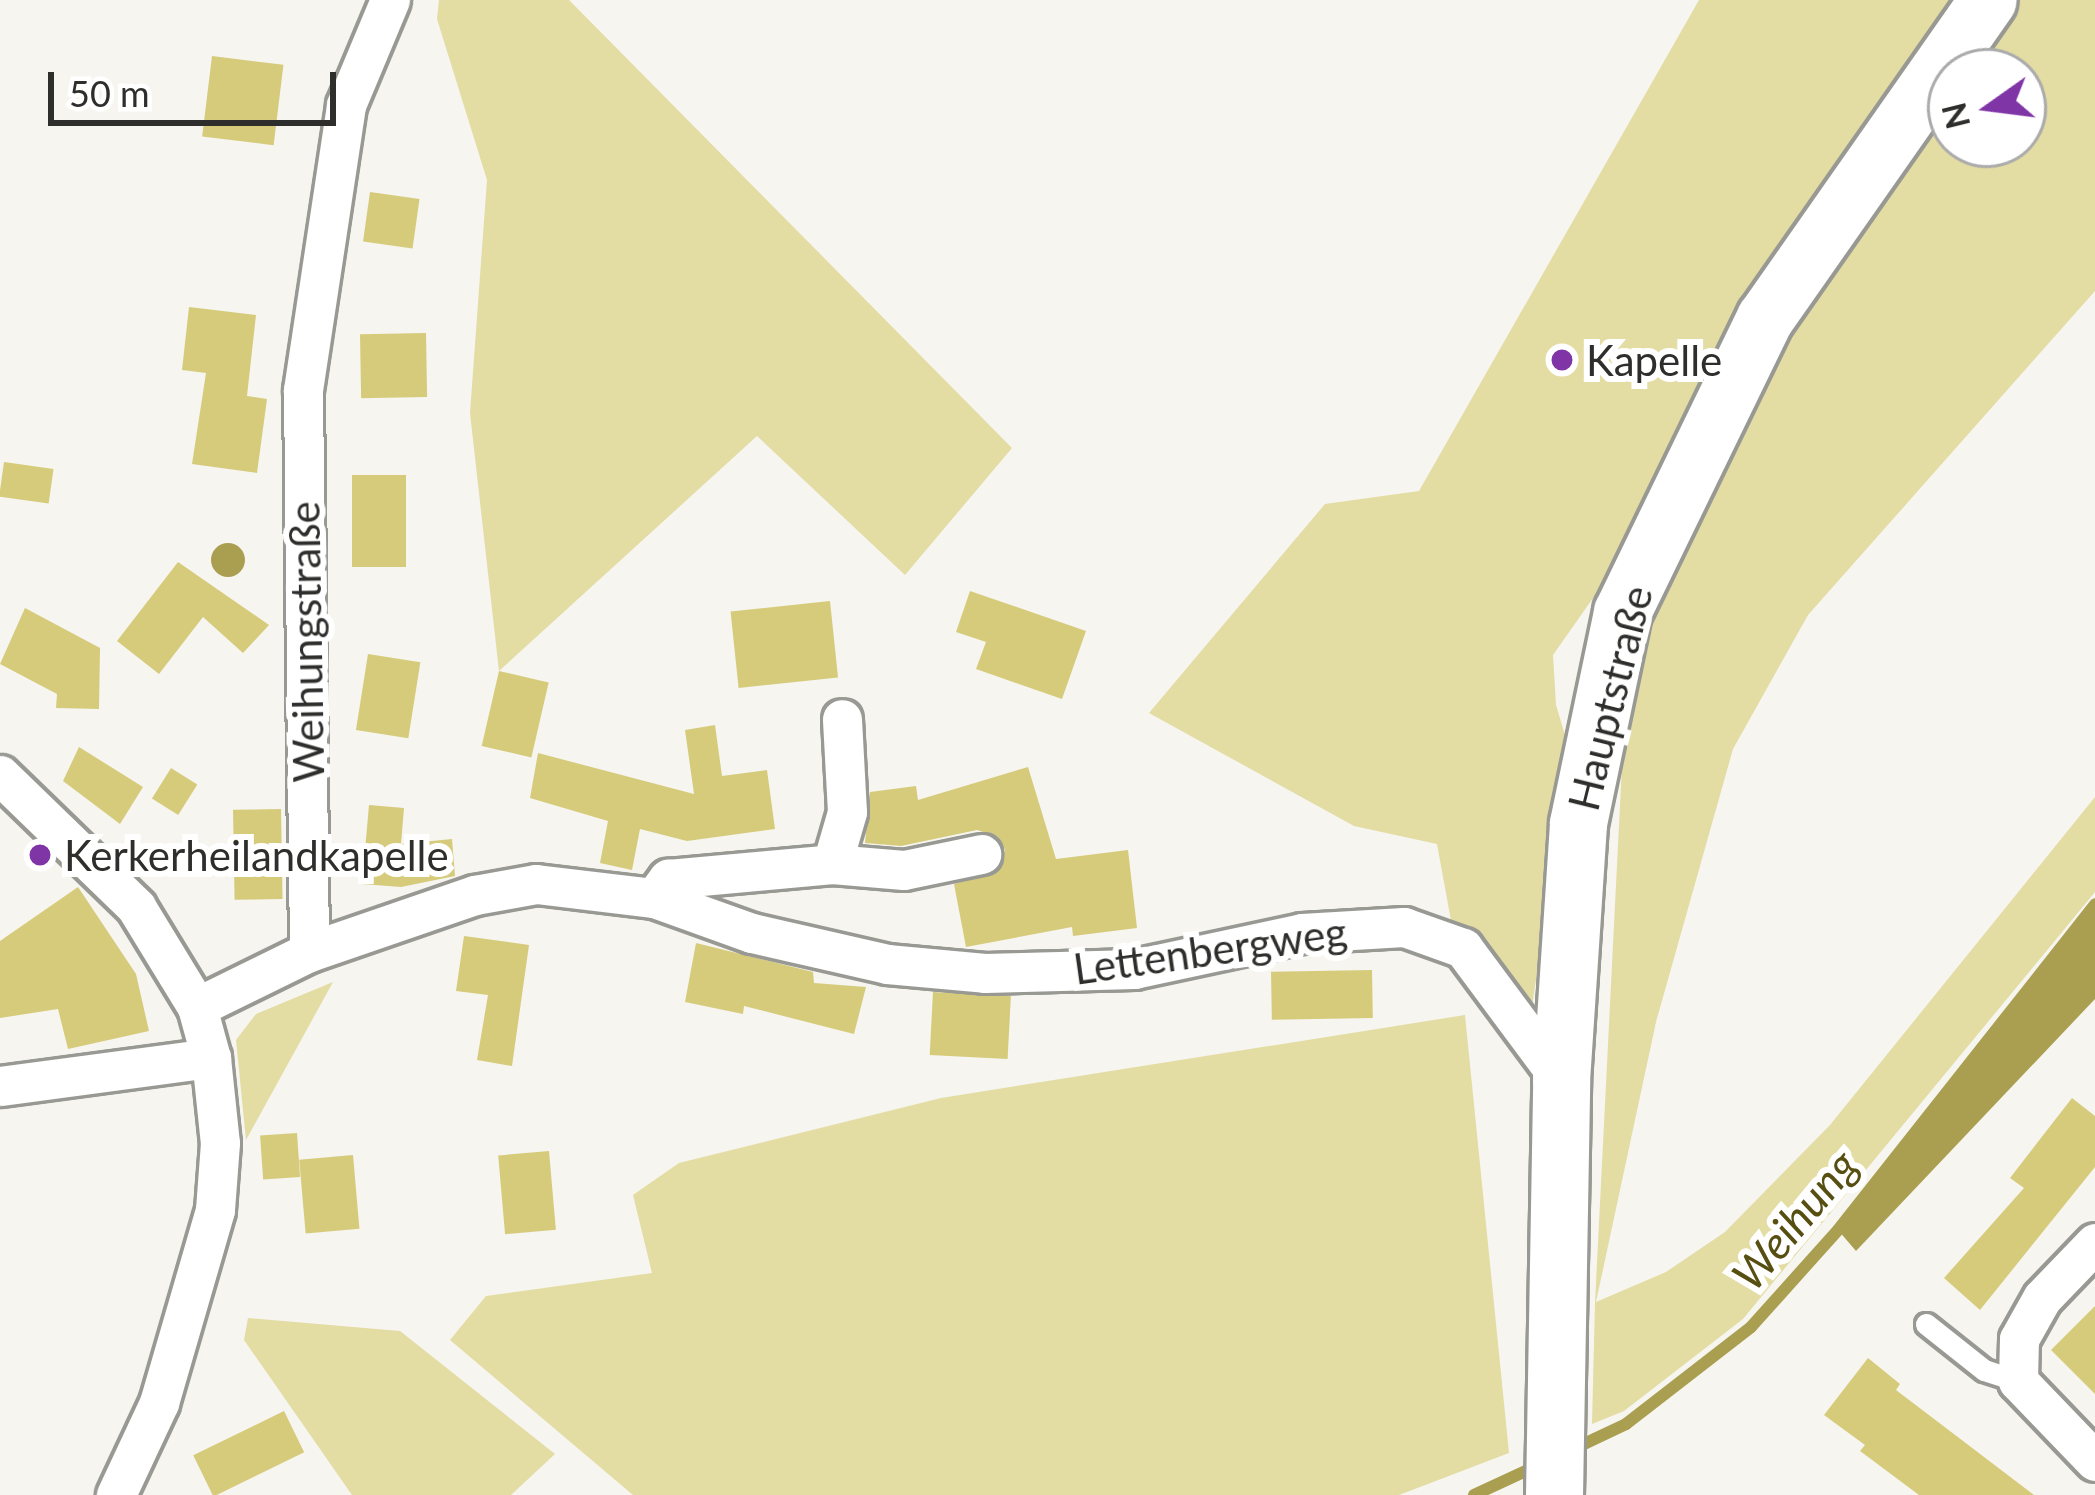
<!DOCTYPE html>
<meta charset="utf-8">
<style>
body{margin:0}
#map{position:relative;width:2095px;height:1495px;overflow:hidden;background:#f6f5f0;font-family:Lato,sans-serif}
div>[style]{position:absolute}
.green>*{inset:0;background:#e3dca3}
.water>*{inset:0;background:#aa9f50}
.round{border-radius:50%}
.stream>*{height:12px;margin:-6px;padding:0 6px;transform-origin:6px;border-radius:6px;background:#aa9f50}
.building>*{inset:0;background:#d6cb7b;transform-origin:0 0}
.roads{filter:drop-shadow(3px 0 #999994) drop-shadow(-3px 0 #999994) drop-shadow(0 3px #999994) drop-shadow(0 -3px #999994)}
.lane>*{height:21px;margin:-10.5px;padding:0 10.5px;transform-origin:10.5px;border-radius:10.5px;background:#fff}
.street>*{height:39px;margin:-19.5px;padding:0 19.5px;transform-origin:19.5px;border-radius:19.5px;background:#fff}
.secondary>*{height:57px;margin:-28.5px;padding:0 28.5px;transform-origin:28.5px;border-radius:28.5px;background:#fff}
.dots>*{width:33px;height:33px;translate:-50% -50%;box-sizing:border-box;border:6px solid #fff;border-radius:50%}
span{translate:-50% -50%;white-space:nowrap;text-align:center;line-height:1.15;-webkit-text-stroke:12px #fff;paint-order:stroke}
.poi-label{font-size:42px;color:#2e2e2c}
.left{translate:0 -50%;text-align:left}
.street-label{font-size:42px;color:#2e2e2c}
.water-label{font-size:45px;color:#574f12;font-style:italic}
.north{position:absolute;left:1927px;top:48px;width:120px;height:120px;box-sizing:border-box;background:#fff;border:3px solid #ababab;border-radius:50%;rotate:256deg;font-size:33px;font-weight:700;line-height:48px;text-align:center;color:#2e2e2c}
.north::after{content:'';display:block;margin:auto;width:42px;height:54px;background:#8035a7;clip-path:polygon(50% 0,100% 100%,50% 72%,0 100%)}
.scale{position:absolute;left:48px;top:72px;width:288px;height:54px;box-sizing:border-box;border:6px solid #2e2e2c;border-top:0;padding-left:15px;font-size:36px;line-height:42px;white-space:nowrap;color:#2e2e2c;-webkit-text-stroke:9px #fff;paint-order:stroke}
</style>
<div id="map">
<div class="green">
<i style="clip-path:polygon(439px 0,569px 0,1012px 448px,905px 575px,757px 436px,499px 671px,470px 413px,487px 180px,437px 19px)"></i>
<i style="clip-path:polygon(evenodd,1699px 0,2095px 0,2095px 291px,1808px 615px,1733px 749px,1656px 1022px,1596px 1302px,1666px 1272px,1725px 1232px,1830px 1125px,2095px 797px,2095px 892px,1743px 1319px,1624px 1411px,1592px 1424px,1595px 1303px,1625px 706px,1626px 551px,1553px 655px,1556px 705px,1570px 752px,1528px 1033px,1454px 937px,1437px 844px,1354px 826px,1149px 713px,1325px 504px,1419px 491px,1699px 0,1951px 72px,2023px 72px,2023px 144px,1951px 144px,1951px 72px)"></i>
<i style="clip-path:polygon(333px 982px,246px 1140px,236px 1040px,256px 1014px)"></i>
<i style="clip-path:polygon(1465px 1015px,1509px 1453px,1399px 1495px,633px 1495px,450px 1340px,486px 1296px,652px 1273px,633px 1195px,679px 1163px,941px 1098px)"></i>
<i style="clip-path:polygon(248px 1318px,400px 1331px,555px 1454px,511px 1495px,352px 1495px,244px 1340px)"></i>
</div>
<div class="water">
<i class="round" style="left:211px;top:543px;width:34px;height:34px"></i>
<i style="clip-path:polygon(2095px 905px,2095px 999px,1856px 1251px,1838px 1230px)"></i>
</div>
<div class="stream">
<i style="left:1569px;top:1451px;width:63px;rotate:-25.3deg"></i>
<i style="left:1626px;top:1424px;width:158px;rotate:-37.8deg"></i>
<i style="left:1751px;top:1327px;width:130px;rotate:-48.1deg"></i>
<i style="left:1838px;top:1230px;width:415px;rotate:-51.7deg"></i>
<i style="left:1474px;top:1495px;width:72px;rotate:-24.8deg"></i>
</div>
<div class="building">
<i style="left:212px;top:56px;width:72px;height:81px;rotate:7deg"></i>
<i style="left:370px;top:192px;width:50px;height:50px;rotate:8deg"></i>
<i style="clip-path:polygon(189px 307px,256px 315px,247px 396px,267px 399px,257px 473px,192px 464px,206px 373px,182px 370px)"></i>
<i style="left:426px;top:333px;width:64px;height:66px;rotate:89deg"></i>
<i style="left:4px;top:462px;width:50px;height:35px;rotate:8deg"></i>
<i style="left:352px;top:475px;width:54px;height:92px"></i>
<i style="clip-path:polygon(178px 562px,269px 625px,243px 653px,203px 617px,159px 674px,117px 641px)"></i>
<i style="clip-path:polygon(970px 591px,1086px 631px,1062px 699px,976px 669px,986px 642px,956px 632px)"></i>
<i style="left:830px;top:601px;width:77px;height:100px;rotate:84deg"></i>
<i style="clip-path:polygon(25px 608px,100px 648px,99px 709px,56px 708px,57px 694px,0 664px)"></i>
<i style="left:368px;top:654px;width:53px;height:77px;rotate:9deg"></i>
<i style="left:499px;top:671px;width:51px;height:77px;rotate:13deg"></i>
<i style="clip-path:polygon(715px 725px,722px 776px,767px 770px,775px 829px,687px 841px,640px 829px,632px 870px,600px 863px,608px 821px,530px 798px,538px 753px,694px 794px,685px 730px)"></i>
<i style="clip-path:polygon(79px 747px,143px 787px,120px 824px,63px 781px)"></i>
<i style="clip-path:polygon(1028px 767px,1056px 859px,1128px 850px,1137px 928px,1073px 936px,1072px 927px,966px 947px,954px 884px,998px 871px,1005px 850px,998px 837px,977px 830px,901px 846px,865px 843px,870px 792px,916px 786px,918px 800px)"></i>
<i style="left:171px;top:768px;width:31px;height:36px;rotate:32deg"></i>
<i style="clip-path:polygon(369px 805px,404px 808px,401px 844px,452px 839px,455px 876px,401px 887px,362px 884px)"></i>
<i style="left:281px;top:809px;width:90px;height:48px;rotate:89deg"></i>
<i style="clip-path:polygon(78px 887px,136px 974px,149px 1031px,68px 1049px,58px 1009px,0 1018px,0 941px)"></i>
<i style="clip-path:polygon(464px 936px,529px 945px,512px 1066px,477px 1060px,488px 995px,456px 991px)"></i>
<i style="clip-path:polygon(696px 943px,813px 972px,814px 983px,866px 987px,854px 1034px,744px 1006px,743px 1014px,685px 1002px)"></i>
<i style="left:1372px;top:970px;width:48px;height:101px;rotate:89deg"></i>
<i style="left:933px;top:992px;width:78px;height:63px;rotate:3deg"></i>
<i style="clip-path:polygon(2072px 1098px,2095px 1116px,2095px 1167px,1980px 1310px,1944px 1278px,2024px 1188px,2010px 1178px)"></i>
<i style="left:297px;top:1133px;width:44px;height:37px;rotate:86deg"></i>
<i style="left:549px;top:1151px;width:79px;height:51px;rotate:85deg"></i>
<i style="left:353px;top:1155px;width:74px;height:54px;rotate:85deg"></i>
<i style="clip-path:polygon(2095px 1306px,2095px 1394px,2051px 1350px)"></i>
<i style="clip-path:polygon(1868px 1358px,1900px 1384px,1896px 1390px,2034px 1495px,1919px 1495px,1860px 1451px,1865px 1445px,1824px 1415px)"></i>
<i style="left:284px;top:1411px;width:46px;height:101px;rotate:64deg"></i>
</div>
<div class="roads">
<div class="lane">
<i style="left:1926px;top:1324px;width:74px;rotate:38.4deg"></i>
<i style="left:1984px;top:1370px;width:36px;rotate:18deg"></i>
</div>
<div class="street">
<i style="left:0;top:775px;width:190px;rotate:44.1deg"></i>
<i style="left:136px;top:907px;width:117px;rotate:58.6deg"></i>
<i style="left:197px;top:1007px;width:53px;rotate:74.6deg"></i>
<i style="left:211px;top:1058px;width:85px;rotate:84deg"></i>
<i style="left:220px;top:1143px;width:67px;rotate:94.3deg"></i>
<i style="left:215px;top:1210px;width:201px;rotate:106.2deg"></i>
<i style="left:159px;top:1403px;width:102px;rotate:115.1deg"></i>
<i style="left:832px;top:864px;width:54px;rotate:-73.9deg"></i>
<i style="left:847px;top:812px;width:93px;rotate:-93.1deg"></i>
<i style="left:654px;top:898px;width:24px;rotate:-54deg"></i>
<i style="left:668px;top:879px;width:165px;rotate:-5.2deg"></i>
<i style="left:832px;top:864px;width:72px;rotate:4.8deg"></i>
<i style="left:904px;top:870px;width:79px;rotate:-11.7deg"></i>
<i style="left:309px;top:952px;width:176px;rotate:-19deg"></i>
<i style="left:475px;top:895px;width:62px;rotate:-10.2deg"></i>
<i style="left:536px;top:884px;width:119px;rotate:6.8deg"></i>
<i style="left:654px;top:898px;width:104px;rotate:19.7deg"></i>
<i style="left:752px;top:933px;width:139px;rotate:12.9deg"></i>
<i style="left:887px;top:964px;width:98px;rotate:5.2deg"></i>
<i style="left:985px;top:973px;width:149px;rotate:-1.5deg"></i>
<i style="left:1134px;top:969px;width:172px;rotate:-12.1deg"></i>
<i style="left:1302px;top:933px;width:102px;rotate:-3.4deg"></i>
<i style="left:1404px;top:927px;width:63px;rotate:19.6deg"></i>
<i style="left:1463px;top:948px;width:164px;rotate:53.4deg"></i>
<i style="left:197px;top:1007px;width:125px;rotate:-26.2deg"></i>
<i style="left:309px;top:952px;width:562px;rotate:-90.61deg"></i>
<i style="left:303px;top:390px;width:288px;rotate:-81.4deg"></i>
<i style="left:346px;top:105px;width:114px;rotate:-67.3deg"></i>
<i style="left:0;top:1086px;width:213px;rotate:-7.6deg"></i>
<i style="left:2095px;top:1243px;width:76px;rotate:133.9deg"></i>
<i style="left:2042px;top:1298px;width:47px;rotate:119.3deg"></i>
<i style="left:2019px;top:1339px;width:42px;rotate:91.4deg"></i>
<i style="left:2018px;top:1381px;width:111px;rotate:46.1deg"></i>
</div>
<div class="secondary">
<i style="left:1554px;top:1495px;width:415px;rotate:-89deg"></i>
<i style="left:1561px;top:1080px;width:258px;rotate:-86.2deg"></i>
<i style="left:1578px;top:823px;width:216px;rotate:-78.2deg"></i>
<i style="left:1622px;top:612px;width:327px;rotate:-64.1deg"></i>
<i style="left:1765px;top:318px;width:388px;rotate:-55deg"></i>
</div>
</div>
<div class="dots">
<i style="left:1562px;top:360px;background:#8035a7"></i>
<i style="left:40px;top:855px;background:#8035a7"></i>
</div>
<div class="poi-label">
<span class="left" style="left:1586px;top:360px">Kapelle</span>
<span class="left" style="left:64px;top:855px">Kerkerheilandkapelle</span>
</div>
<div class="street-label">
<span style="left:306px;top:642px;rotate:-91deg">Weihungstraße</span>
<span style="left:1610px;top:698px;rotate:-76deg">Hauptstraße</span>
<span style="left:1210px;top:950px;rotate:-8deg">Lettenbergweg</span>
</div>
<div class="water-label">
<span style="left:1795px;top:1220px;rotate:-50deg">Weihung</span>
</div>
<div class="north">N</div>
<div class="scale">50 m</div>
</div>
